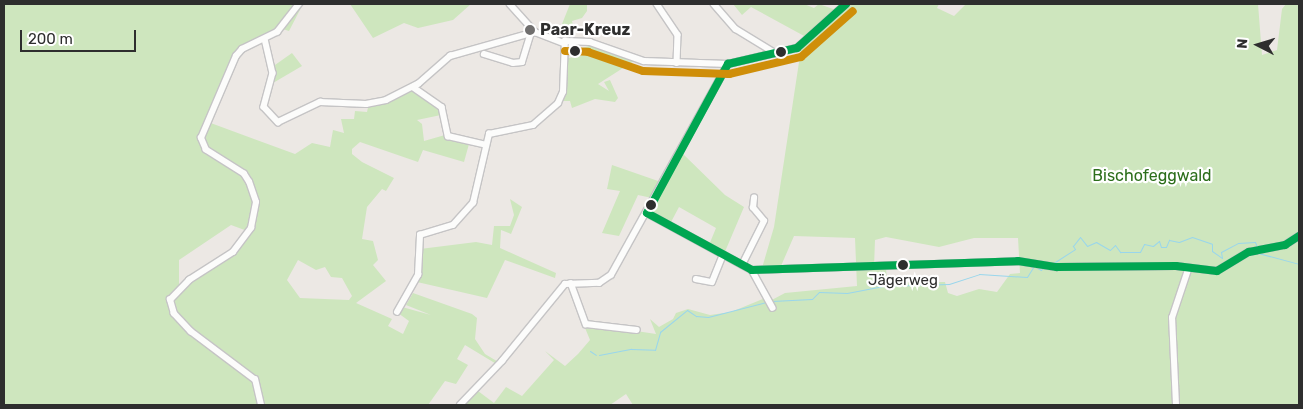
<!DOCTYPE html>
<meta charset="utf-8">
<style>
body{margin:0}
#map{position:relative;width:1303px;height:409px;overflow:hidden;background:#ece8e4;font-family:Rubik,sans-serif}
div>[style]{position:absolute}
.green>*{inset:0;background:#cee6be}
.stream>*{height:1px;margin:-0.5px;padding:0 0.5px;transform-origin:0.5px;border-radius:0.5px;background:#99d6ec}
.roads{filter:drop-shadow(1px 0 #c5c4c5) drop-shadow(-1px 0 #c5c4c5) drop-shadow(0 1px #c5c4c5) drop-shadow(0 -1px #c5c4c5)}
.minor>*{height:5.5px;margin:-2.75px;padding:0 2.75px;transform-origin:2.75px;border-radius:2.75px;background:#fcfcfb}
.bus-1>*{height:8px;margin:-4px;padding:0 4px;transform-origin:4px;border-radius:4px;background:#00a651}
.bus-2>*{height:8px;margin:-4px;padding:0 4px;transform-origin:4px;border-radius:4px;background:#cf8e09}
.dots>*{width:14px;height:14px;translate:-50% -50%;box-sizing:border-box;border:2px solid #fff;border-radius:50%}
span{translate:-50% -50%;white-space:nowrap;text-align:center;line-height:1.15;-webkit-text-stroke:4.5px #fff;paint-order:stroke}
.bus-label{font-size:15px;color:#2e2e2e}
.poi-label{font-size:16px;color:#2e2e2e;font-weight:700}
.left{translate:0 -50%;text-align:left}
.park-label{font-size:16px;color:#2c6e1b}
.frame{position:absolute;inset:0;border:5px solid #2e2e2e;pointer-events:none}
.north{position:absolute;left:1233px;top:20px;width:50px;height:50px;-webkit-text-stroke:4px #fff;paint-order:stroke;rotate:275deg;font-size:14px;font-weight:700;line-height:20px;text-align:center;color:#2e2e2e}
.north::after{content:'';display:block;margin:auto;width:18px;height:22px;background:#2e2e2e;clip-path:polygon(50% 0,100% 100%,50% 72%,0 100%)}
.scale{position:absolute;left:20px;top:30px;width:116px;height:22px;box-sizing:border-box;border:2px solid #2e2e2e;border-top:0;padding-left:6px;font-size:15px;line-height:18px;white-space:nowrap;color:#2e2e2e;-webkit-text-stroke:4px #fff;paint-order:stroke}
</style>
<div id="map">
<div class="green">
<i style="clip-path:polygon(evenodd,4px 4px,303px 4px,289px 31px,279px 28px,236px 50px,208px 122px,295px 154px,312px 143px,330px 147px,333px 130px,344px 133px,341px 119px,354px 119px,355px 111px,367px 112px,369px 103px,410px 90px,439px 106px,441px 115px,417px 120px,422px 124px,424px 141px,445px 135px,469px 144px,464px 162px,423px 150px,418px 162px,360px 142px,352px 149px,352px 154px,362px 162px,394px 178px,386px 191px,382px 189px,367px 207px,362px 239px,373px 241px,378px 260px,373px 265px,386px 281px,356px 303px,392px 319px,388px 326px,403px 334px,409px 321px,398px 313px,402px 307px,431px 315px,406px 305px,413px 293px,472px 314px,477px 318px,475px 339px,485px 354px,500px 363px,498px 365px,465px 345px,457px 359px,468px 365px,456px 384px,445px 381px,428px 405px,4px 405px,4px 4px,231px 225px,250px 232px,220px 263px,179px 286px,179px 260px,231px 225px,4px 4px,298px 260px,316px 270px,325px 267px,331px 277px,342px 278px,352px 296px,349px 300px,300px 298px,287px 280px,298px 260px)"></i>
<i style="clip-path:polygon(350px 4px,471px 4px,453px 20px,418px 28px,404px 23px,373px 38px)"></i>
<i style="clip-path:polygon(570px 4px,587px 4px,587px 11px,582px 18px,572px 21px,575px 32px,564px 35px,562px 24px)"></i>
<i style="clip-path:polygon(733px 4px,804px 4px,814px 8px,819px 4px,836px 10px,806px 37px,751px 7px,742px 15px)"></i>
<i style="clip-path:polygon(evenodd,850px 4px,939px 4px,937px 8px,954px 16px,966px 4px,1258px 4px,1262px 55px,1277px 50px,1282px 9px,1286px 4px,1299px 4px,1299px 405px,633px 405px,626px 394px,610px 405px,461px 405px,478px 391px,494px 403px,506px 387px,522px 396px,554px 360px,545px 351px,565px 366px,578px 354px,590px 340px,583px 323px,656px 334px,650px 319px,659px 327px,673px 319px,676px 313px,688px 309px,710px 315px,731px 312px,765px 298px,768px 302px,785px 293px,857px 286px,855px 238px,794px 236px,781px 266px,762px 268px,774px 227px,801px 49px,850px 4px,886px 237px,939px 247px,974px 238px,1018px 238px,1020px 273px,1010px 274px,997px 292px,979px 289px,957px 296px,948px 293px,945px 282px,887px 282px,886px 267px,874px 267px,875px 240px,886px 237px)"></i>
<i style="clip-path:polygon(592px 45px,634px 61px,598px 84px,609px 91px,604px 82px,610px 80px,618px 98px,615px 102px,595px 99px,572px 108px,570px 101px,562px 101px,564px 59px,584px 55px,577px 53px,579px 49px)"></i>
<i style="clip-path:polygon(292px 53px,302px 66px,273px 83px,275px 65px)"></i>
<i style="clip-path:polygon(681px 152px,725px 195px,744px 207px,724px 254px,709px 245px,716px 228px,679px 207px,670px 224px,650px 211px)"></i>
<i style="clip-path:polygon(612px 165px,661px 182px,652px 198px,638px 195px,619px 236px,602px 233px,620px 191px,607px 189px)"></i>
<i style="clip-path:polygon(510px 199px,522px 207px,511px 234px,501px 230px,500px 248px,556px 273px,555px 278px,505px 260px,487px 298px,417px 282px,420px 249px,476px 242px,492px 245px,494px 226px,510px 226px,514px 215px)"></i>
</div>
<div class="stream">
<i style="left:1258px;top:253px;width:42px;rotate:15deg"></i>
<i style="left:1052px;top:264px;width:27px;rotate:-33deg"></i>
<i style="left:1075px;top:249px;width:4px;rotate:-124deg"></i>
<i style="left:1073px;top:246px;width:11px;rotate:-52deg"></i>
<i style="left:1080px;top:237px;width:11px;rotate:52deg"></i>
<i style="left:1087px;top:246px;width:10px;rotate:-24deg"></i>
<i style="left:1096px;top:242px;width:16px;rotate:30deg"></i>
<i style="left:1110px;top:250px;width:7px;rotate:-45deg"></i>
<i style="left:1115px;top:245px;width:9px;rotate:54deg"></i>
<i style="left:1120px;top:252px;width:20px"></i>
<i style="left:1140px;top:252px;width:9px;rotate:-63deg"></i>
<i style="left:1144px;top:244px;width:9px;rotate:13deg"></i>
<i style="left:1153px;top:246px;width:8px;rotate:-40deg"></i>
<i style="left:1159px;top:241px;width:6px;rotate:72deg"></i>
<i style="left:1161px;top:247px;width:5px"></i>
<i style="left:1166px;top:247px;width:8px;rotate:-67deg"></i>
<i style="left:1169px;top:240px;width:10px;rotate:11deg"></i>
<i style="left:1179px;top:242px;width:14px;rotate:-21deg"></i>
<i style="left:1192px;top:237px;width:21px;rotate:19deg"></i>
<i style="left:1212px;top:244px;width:7px;rotate:90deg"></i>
<i style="left:1212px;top:251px;width:12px;rotate:35deg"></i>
<i style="left:1222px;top:258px;width:6px;rotate:-99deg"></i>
<i style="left:1221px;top:252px;width:19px;rotate:-28deg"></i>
<i style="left:1238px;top:243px;width:17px;rotate:-3deg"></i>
<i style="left:1255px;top:242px;width:5px;rotate:68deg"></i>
<i style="left:772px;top:301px;width:40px;rotate:-2.9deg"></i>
<i style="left:812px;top:299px;width:10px;rotate:-45deg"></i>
<i style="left:819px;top:292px;width:28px;rotate:2deg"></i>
<i style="left:847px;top:293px;width:37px;rotate:-11deg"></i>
<i style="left:883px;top:286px;width:66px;rotate:-1.7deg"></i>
<i style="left:949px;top:284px;width:32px;rotate:-18deg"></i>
<i style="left:979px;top:274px;width:48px;rotate:3.6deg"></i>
<i style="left:1027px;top:277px;width:13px;rotate:-58deg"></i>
<i style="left:1034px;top:266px;width:8px;rotate:30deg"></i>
<i style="left:1041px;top:270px;width:4px;rotate:-45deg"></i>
<i style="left:590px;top:351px;width:7px;rotate:34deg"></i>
<i style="left:599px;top:355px;width:33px;rotate:-11deg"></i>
<i style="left:631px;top:349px;width:24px;rotate:2deg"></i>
<i style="left:655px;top:350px;width:19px;rotate:-74deg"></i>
<i style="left:660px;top:332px;width:35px;rotate:-39deg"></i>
<i style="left:687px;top:310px;width:11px;rotate:34deg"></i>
<i style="left:696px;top:316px;width:12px;rotate:5deg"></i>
<i style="left:708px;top:317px;width:60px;rotate:-14.5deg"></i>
</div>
<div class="roads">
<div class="minor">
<i style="left:510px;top:4px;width:38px;rotate:48deg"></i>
<i style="left:535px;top:32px;width:30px;rotate:21deg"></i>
<i style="left:657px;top:4px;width:37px;rotate:56deg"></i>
<i style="left:678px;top:35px;width:28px;rotate:92deg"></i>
<i style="left:714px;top:4px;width:33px;rotate:49deg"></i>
<i style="left:736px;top:29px;width:48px;rotate:31.4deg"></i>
<i style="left:265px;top:39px;width:35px;rotate:77deg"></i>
<i style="left:273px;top:73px;width:35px;rotate:105deg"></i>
<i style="left:264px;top:107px;width:21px;rotate:47deg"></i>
<i style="left:278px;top:122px;width:47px;rotate:-25.5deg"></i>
<i style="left:320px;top:102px;width:46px;rotate:2.5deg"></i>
<i style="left:366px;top:104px;width:20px;rotate:-11deg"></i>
<i style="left:386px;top:100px;width:36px;rotate:-27deg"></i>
<i style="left:418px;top:84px;width:43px;rotate:-41.2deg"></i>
<i style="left:450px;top:56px;width:88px;rotate:-15.8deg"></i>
<i style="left:565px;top:50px;width:6px"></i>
<i style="left:571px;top:50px;width:8px;rotate:-83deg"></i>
<i style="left:484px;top:54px;width:30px;rotate:17deg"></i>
<i style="left:513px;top:63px;width:9px;rotate:-6deg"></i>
<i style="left:522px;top:62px;width:30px;rotate:-73deg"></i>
<i style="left:413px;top:87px;width:35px;rotate:35deg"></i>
<i style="left:442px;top:107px;width:30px;rotate:78deg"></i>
<i style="left:448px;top:136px;width:39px;rotate:13deg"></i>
<i style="left:647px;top:213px;width:119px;rotate:28.5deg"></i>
<i style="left:752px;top:270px;width:266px;rotate:-1.9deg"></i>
<i style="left:1018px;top:261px;width:39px;rotate:9deg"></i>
<i style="left:1057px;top:267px;width:119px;rotate:-0.5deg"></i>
<i style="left:1176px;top:266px;width:41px;rotate:7deg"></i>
<i style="left:1217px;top:271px;width:37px;rotate:-31deg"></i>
<i style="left:1249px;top:252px;width:37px;rotate:-11deg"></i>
<i style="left:1285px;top:245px;width:17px;rotate:-33deg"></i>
<i style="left:742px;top:265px;width:49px;rotate:-63.4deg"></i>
<i style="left:764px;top:221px;width:17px;rotate:-130deg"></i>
<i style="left:753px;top:208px;width:10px;rotate:-84deg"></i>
<i style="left:752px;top:270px;width:43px;rotate:61.1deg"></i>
<i style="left:696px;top:279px;width:16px;rotate:11deg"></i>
<i style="left:712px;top:282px;width:29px;rotate:-68deg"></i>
<i style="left:571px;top:283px;width:44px;rotate:69.9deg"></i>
<i style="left:586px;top:324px;width:51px;rotate:6.7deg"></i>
<i style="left:397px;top:312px;width:43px;rotate:-60.4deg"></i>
<i style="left:418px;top:275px;width:40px;rotate:-87.1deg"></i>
<i style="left:420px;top:235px;width:34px;rotate:-17deg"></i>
<i style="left:453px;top:225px;width:30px;rotate:-48deg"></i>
<i style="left:473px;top:203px;width:71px;rotate:-76.9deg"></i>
<i style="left:489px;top:134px;width:45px;rotate:-11.6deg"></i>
<i style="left:533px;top:125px;width:33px;rotate:-41deg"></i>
<i style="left:558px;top:103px;width:12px;rotate:-66deg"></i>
<i style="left:563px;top:92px;width:51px;rotate:-87.8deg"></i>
<i style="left:565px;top:41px;width:25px;rotate:2deg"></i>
<i style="left:590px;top:42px;width:57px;rotate:19.4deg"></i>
<i style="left:644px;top:61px;width:84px;rotate:2deg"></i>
<i style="left:728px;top:64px;width:71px;rotate:-13.1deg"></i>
<i style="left:797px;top:48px;width:66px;rotate:-41.9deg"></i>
<i style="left:261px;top:405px;width:26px;rotate:-103deg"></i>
<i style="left:255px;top:380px;width:80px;rotate:-143.1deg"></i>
<i style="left:191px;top:332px;width:25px;rotate:-133deg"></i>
<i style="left:174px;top:314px;width:15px;rotate:-106deg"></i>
<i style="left:170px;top:300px;width:28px;rotate:-46deg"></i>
<i style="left:189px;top:280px;width:52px;rotate:-32.5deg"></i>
<i style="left:233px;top:252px;width:30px;rotate:-53deg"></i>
<i style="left:251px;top:228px;width:26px;rotate:-79deg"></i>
<i style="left:256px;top:202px;width:21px;rotate:-109deg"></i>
<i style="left:249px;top:182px;width:9px;rotate:-122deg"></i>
<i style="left:244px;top:174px;width:45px;rotate:-147.7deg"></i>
<i style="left:206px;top:150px;width:13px;rotate:-113deg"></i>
<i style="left:201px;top:138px;width:89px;rotate:-66.9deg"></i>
<i style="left:236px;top:56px;width:9px;rotate:-49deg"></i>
<i style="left:242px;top:49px;width:39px;rotate:-26deg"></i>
<i style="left:277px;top:32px;width:36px;rotate:-52deg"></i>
<i style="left:460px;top:405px;width:61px;rotate:-46.3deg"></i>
<i style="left:502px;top:361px;width:99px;rotate:-50.7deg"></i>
<i style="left:565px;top:284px;width:34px;rotate:-2deg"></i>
<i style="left:599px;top:283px;width:14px;rotate:-34deg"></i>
<i style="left:611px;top:275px;width:241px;rotate:-61deg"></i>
<i style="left:1176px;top:405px;width:87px;rotate:-92.6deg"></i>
<i style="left:1172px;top:318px;width:51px;rotate:-71.6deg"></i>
</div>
</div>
<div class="bus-1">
<i style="left:728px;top:64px;width:71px;rotate:-13.1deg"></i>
<i style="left:797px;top:48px;width:66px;rotate:-41.9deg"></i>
<i style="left:647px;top:213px;width:119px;rotate:28.5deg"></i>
<i style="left:752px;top:270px;width:266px;rotate:-1.9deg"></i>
<i style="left:1018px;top:261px;width:39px;rotate:9deg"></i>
<i style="left:1057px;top:267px;width:119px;rotate:-0.5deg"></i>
<i style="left:1176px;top:266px;width:41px;rotate:7deg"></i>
<i style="left:1217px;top:271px;width:37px;rotate:-31deg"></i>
<i style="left:1249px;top:252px;width:37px;rotate:-11deg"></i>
<i style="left:1285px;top:245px;width:17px;rotate:-33deg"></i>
<i style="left:647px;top:213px;width:170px;rotate:-61.5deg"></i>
</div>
<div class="bus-2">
<i style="left:565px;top:51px;width:23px;rotate:2deg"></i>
<i style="left:588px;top:52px;width:58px;rotate:19.1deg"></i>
<i style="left:643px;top:71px;width:86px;rotate:2deg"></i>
<i style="left:729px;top:74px;width:74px;rotate:-13.3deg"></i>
<i style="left:801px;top:57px;width:69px;rotate:-41.5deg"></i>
</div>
<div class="dots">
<i style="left:530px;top:30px;background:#706f6e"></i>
<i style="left:575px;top:51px;background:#2e2e2e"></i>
<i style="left:781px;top:52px;background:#2e2e2e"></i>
<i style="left:651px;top:205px;background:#2e2e2e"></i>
<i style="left:903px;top:265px;background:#2e2e2e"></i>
</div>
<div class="bus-label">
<span style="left:903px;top:281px">Jägerweg</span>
</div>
<div class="poi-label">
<span class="left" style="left:540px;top:30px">Paar-Kreuz</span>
</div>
<div class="park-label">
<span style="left:1152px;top:176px">Bischofeggwald</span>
</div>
<div class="frame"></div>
<div class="north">N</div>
<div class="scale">200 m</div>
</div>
